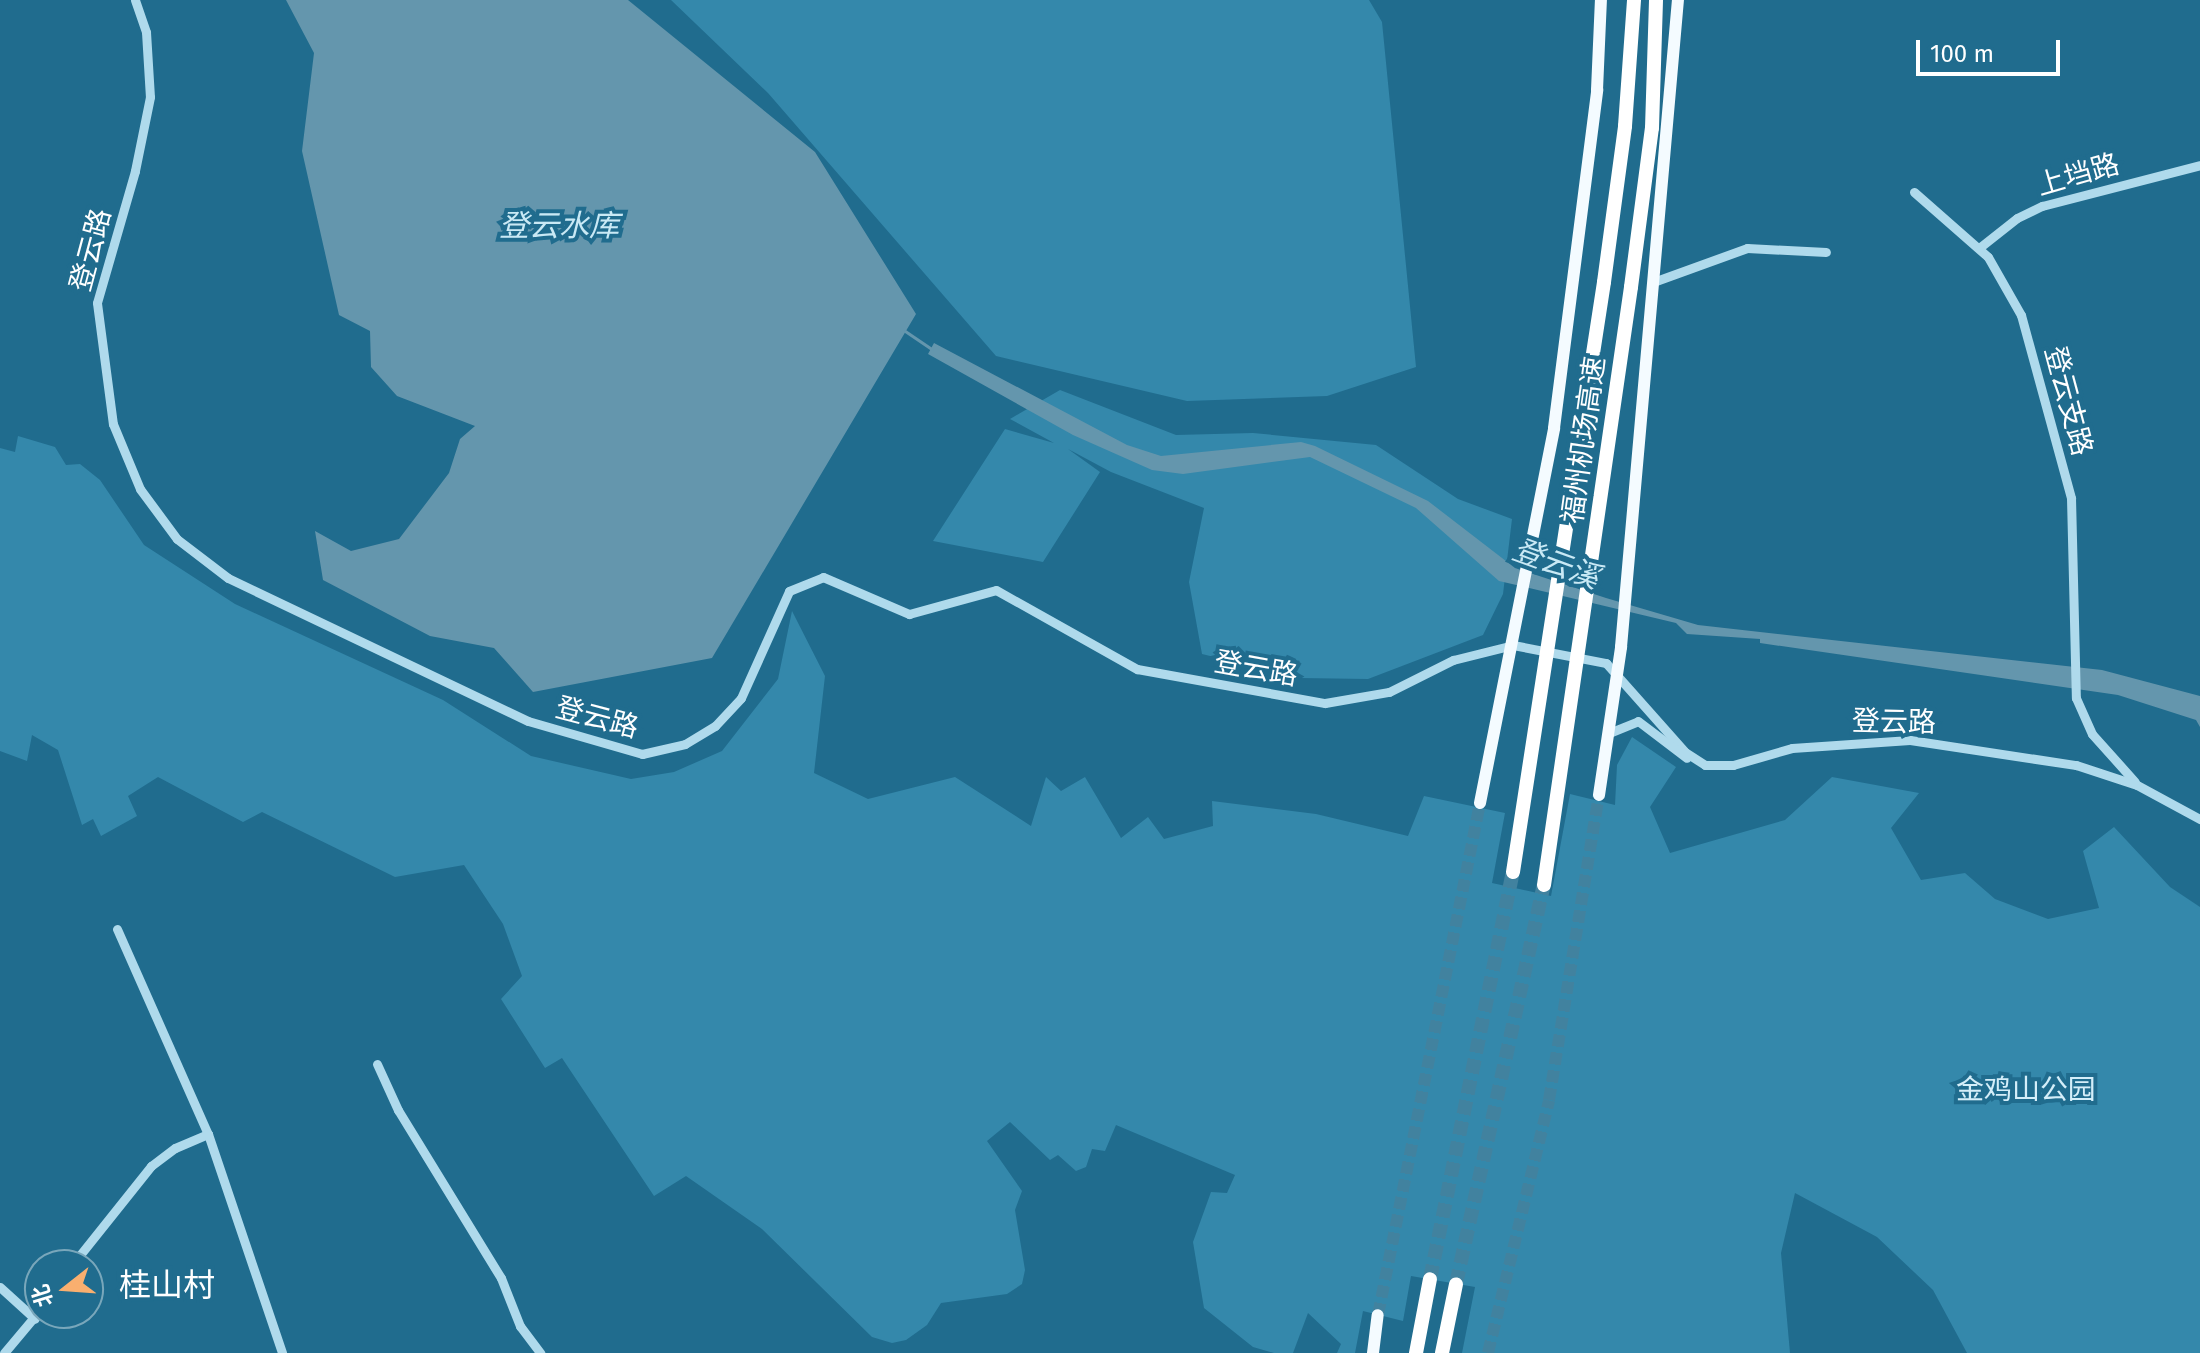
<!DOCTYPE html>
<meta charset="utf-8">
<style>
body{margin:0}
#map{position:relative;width:2200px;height:1353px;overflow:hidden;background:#206c8e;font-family:"Fira Sans","Noto Sans SC",sans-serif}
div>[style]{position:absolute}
.green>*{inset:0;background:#3488ab}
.water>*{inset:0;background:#6496ad}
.stream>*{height:3px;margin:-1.5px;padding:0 1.5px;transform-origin:1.5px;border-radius:1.5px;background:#6496ad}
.major-tunnel>*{height:12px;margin-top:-6px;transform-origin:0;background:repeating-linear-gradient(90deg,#41829f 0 12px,transparent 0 18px)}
.highway-tunnel>*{height:14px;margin-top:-7px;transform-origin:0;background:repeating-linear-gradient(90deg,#41829f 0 14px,transparent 0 21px)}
.minor>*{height:9px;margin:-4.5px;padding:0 4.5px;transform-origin:4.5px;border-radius:4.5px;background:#afdaec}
.major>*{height:12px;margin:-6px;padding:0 6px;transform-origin:6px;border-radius:6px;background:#f4fbff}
.highway>*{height:14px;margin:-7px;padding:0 7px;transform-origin:7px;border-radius:7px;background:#fff}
.highway-bridge>*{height:14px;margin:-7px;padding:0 7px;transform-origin:7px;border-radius:7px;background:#fff}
span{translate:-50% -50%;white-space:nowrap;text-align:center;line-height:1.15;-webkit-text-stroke:8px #206c8e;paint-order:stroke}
.street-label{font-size:28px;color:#fff}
.park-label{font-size:28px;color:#d4eef9}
.water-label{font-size:30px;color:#c9e9f5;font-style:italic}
.quarter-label{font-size:32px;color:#fff}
.north{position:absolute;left:24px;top:1249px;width:80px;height:80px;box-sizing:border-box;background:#206c8e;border:2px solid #79a7bb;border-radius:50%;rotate:253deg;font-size:22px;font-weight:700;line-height:32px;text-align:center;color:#fff}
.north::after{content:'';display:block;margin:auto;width:28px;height:36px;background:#f9af6f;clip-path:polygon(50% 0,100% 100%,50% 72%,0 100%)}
.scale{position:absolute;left:1916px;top:40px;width:144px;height:36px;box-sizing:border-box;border:4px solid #fff;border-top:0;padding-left:10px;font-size:24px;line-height:28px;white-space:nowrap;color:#fff;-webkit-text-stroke:6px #206c8e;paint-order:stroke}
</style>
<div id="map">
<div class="green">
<i style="clip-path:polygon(671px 0,1369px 0,1382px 22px,1416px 367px,1327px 396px,1187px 401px,996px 356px,768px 93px)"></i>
<i style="clip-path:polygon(1060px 390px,1176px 435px,1253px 433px,1376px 445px,1458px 499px,1512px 519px,1503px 594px,1483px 635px,1368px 679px,1300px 678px,1202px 654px,1189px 582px,1204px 508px,1111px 472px,1068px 449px,1100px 472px,1043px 562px,933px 541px,1005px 429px,1054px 443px,1010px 419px)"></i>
<i style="clip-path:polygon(18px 436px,55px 447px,66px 465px,80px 464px,100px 480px,144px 545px,235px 604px,443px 700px,531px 756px,631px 779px,674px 772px,722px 751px,778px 679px,792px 611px,825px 676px,814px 773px,868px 799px,955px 777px,1031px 826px,1046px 777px,1061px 791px,1085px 777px,1121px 838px,1148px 817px,1164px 839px,1213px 826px,1212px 801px,1316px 814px,1408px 836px,1424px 796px,1505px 813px,1492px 883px,1551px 896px,1570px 794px,1615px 805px,1617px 765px,1632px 737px,1676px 767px,1650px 807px,1670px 853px,1785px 820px,1832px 777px,1919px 793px,1891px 828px,1921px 880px,1965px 873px,1995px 899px,2048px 919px,2099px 908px,2083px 851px,2114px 827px,2170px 887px,2200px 907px,2200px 1353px,1967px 1353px,1933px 1290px,1877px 1237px,1795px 1193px,1781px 1253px,1790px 1353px,1462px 1353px,1475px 1287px,1411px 1276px,1403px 1321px,1363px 1311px,1355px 1353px,1337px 1353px,1341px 1344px,1308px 1313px,1293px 1353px,1274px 1353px,1253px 1347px,1204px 1308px,1193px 1242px,1211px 1192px,1227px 1193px,1235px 1175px,1116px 1125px,1105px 1151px,1092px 1149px,1086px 1167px,1076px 1171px,1058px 1155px,1050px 1160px,1010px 1122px,987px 1141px,1022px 1191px,1015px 1210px,1025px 1270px,1022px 1284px,1007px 1294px,941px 1303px,927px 1325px,906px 1340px,892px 1343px,872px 1337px,762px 1229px,686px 1176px,654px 1196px,562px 1058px,545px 1068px,501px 999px,522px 976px,503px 924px,464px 865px,395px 877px,262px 812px,243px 822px,158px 777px,128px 796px,137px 816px,101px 836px,93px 819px,82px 825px,58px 750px,32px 735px,27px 761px,0 751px,0 448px,15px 452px)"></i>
</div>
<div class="water">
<i style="clip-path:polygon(286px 0,628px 0,815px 152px,916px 314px,712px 658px,533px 692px,494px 648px,430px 636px,323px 580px,315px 531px,351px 551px,399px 539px,449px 473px,460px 439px,475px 426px,397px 396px,371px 367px,370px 331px,339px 315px,302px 151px,314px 53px)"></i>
<i style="clip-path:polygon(934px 343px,1127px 445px,1161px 456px,1301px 442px,1315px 446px,1428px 501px,1515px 568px,1606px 598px,1698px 625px,2102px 670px,2200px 696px,2200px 727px,2196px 720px,2118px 695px,1760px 643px,1760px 639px,1687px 634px,1676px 623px,1512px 584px,1499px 581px,1416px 508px,1310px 457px,1183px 474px,1152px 470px,1073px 435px,928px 354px)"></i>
</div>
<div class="stream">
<i style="left:905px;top:331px;width:32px;rotate:34deg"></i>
</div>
<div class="major-tunnel">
<i style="left:1378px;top:1315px;width:522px;rotate:-78.73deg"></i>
<i style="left:1488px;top:1353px;width:260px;rotate:-76.4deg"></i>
<i style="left:1549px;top:1100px;width:309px;rotate:-80.7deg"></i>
</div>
<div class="highway-tunnel">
<i style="left:1430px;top:1279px;width:415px;rotate:-78.5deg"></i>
<i style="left:1456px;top:1284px;width:409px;rotate:-77.6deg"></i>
</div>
<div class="minor">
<i style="left:135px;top:0;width:34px;rotate:71deg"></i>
<i style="left:146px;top:32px;width:65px;rotate:86.5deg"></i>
<i style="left:150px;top:97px;width:76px;rotate:101.5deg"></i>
<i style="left:135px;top:171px;width:137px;rotate:106.1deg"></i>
<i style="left:97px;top:303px;width:122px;rotate:82.5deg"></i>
<i style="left:113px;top:424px;width:70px;rotate:67.4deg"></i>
<i style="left:140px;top:489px;width:62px;rotate:53.5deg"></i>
<i style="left:177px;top:539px;width:64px;rotate:37.4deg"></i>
<i style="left:228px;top:578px;width:332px;rotate:25.5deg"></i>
<i style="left:528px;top:721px;width:119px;rotate:16.1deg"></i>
<i style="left:642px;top:754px;width:44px;rotate:-13.1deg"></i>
<i style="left:685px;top:744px;width:35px;rotate:-31deg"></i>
<i style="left:715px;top:726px;width:38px;rotate:-47deg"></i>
<i style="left:741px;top:698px;width:117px;rotate:-65.8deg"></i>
<i style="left:789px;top:591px;width:37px;rotate:-22deg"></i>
<i style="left:823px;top:577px;width:94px;rotate:23.3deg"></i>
<i style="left:909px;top:614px;width:90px;rotate:-15.4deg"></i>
<i style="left:996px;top:590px;width:162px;rotate:29.3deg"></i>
<i style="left:1137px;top:669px;width:191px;rotate:10.3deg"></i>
<i style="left:1325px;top:703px;width:65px;rotate:-9.8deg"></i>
<i style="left:1389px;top:692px;width:72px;rotate:-26.6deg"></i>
<i style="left:1453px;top:660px;width:62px;rotate:-14deg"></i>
<i style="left:1513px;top:645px;width:95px;rotate:11deg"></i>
<i style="left:1606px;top:663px;width:119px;rotate:48.4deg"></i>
<i style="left:1685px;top:752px;width:24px;rotate:33deg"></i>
<i style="left:1705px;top:765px;width:28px"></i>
<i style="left:1733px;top:765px;width:61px;rotate:-16.1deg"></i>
<i style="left:1792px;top:748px;width:118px;rotate:-3.9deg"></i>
<i style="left:1910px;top:740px;width:168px;rotate:8.6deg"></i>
<i style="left:2076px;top:765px;width:64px;rotate:18.2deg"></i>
<i style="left:2137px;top:785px;width:72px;rotate:28.4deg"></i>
<i style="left:1914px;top:192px;width:98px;rotate:41.3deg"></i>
<i style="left:1988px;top:257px;width:67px;rotate:60.4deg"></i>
<i style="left:2021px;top:315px;width:190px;rotate:74.7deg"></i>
<i style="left:2071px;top:498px;width:200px;rotate:88.6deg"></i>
<i style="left:2076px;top:698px;width:39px;rotate:66deg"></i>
<i style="left:2092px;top:734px;width:64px;rotate:48.1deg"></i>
<i style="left:1979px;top:248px;width:48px;rotate:-38.3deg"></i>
<i style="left:2017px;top:218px;width:28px;rotate:-26deg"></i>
<i style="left:2042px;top:206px;width:163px;rotate:-14.5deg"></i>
<i style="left:1656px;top:281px;width:97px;rotate:-19.9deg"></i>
<i style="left:1747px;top:248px;width:79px;rotate:2.9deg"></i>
<i style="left:1609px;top:733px;width:31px;rotate:-22deg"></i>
<i style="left:1638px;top:721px;width:61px;rotate:37.1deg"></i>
<i style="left:117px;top:929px;width:224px;rotate:66.1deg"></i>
<i style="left:208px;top:1134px;width:231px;rotate:71.3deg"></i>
<i style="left:377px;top:1064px;width:51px;rotate:65.5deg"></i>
<i style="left:398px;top:1110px;width:197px;rotate:58.5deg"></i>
<i style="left:501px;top:1278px;width:52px;rotate:68.4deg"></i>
<i style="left:520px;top:1326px;width:34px;rotate:53deg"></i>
<i style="left:72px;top:1265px;width:127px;rotate:-51.4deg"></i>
<i style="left:151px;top:1166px;width:30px;rotate:-37deg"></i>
<i style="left:175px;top:1148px;width:36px;rotate:-23deg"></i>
<i style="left:0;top:1287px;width:47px;rotate:42.4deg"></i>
<i style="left:4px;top:1353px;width:56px;rotate:-50.1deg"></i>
</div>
<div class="major">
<i style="left:1599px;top:795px;width:150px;rotate:-81.5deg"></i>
<i style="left:1621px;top:647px;width:650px;rotate:-84.97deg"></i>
<i style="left:1480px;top:803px;width:382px;rotate:-78.8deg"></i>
<i style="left:1554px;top:428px;width:341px;rotate:-82.7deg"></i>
<i style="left:1597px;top:90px;width:90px;rotate:-87.5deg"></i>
<i style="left:1373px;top:1353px;width:38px;rotate:-83deg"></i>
</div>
<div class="highway">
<i style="left:1604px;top:282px;width:157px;rotate:-82.3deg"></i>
<i style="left:1625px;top:126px;width:126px;rotate:-85.9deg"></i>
<i style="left:1631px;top:287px;width:160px;rotate:-82.5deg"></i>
<i style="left:1652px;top:128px;width:128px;rotate:-88.2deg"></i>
<i style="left:1416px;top:1353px;width:75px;rotate:-79.3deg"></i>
<i style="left:1442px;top:1353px;width:70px;rotate:-78.5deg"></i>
</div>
<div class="highway-bridge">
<i style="left:1513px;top:872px;width:597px;rotate:-81.23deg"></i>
<i style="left:1544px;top:885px;width:604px;rotate:-81.72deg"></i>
</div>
<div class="street-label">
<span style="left:2078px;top:175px;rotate:-16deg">上垱路</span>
<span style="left:91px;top:250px;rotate:-75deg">登云路</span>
<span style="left:2068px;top:401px;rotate:75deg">登云支路</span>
<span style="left:1584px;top:440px;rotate:-82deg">福州机场高速</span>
<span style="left:1256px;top:669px;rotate:10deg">登云路</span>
<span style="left:597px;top:718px;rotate:15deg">登云路</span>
<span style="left:1894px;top:722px;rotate:1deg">登云路</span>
</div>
<div class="park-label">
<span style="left:2026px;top:1090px">金鸡山公园</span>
</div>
<div class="water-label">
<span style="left:559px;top:226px">登云水库</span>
<span style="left:1556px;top:564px;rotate:20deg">登云溪</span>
</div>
<div class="quarter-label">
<span style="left:167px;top:1285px">桂山村</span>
</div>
<div class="north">北</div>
<div class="scale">100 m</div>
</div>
